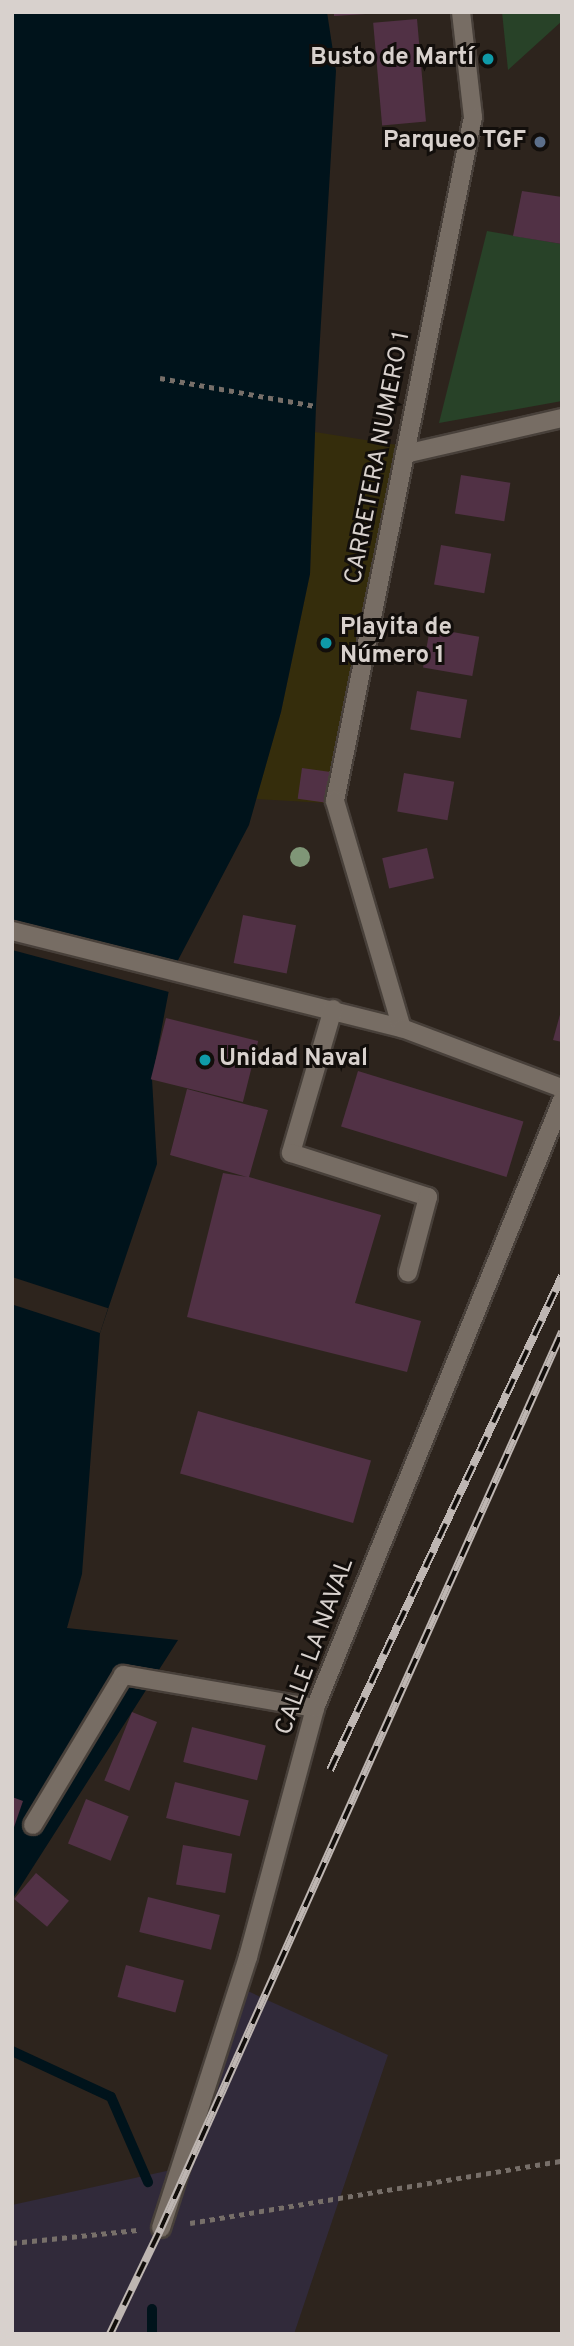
<!DOCTYPE html>
<meta charset="utf-8">
<style>
body{margin:0}
#map{position:relative;width:574px;height:2346px;overflow:hidden;background:#2d241d;font-family:Overpass,sans-serif}
div>[style]{position:absolute}
.industrial>*{inset:0;background:#312a3a}
.green>*{inset:0;background:#284228}
.sand>*{inset:0;background:#352d0c}
.water>*{inset:0;background:#00131b}
.pier>*{inset:0;background:#2d241d;transform-origin:0 0}
.stream>*{height:10px;margin:-5px;padding:0 5px;transform-origin:5px;border-radius:5px;background:#00131b}
.building>*{inset:0;background:#513145;transform-origin:0 0}
.path>*{height:4.5px;margin-top:-2.25px;transform-origin:0;background:repeating-linear-gradient(90deg,#776f69 0 5px,transparent 0 10px)}
.roads{filter:drop-shadow(2px 0 #48403a) drop-shadow(-2px 0 #48403a) drop-shadow(0 2px #48403a) drop-shadow(0 -2px #48403a)}
.lane>*{height:18px;margin:-9px;padding:0 9px;transform-origin:9px;border-radius:9px;background:#776d64}
.street>*{height:18px;margin:-9px;padding:0 9px;transform-origin:9px;border-radius:9px;background:#776d64}
.rail>*{height:8px;margin-top:-4px;transform-origin:0;background:repeating-linear-gradient(90deg,#120e0b 0 16px,#beb6b2 0 32px);box-sizing:border-box;border-block:2px solid #beb6b2}
.trees>*{width:20px;height:20px;margin:-10px;border-radius:50%;background:#7f9677}
.dots>*{width:19px;height:19px;translate:-50% -50%;box-sizing:border-box;border:4px solid #120e0b;border-radius:50%}
span{translate:-50% -50%;white-space:nowrap;text-align:center;line-height:1.15;-webkit-text-stroke:6px #120e0b;paint-order:stroke}
.poi-label{font-size:24px;color:#d8d1cd;font-weight:700}
.right{translate:-100% -50%;text-align:right}
.left{translate:0 -50%;text-align:left}
.street-label{font-size:24px;color:#d8d1cd}
.frame{position:absolute;inset:0;border:14px solid #d8d1cd;pointer-events:none}
</style>
<div id="map">
<div class="industrial">
<i style="clip-path:polygon(241px 1988px,388px 2055px,294px 2334px,12px 2334px,12px 2205px,180px 2168px)"></i>
</div>
<div class="green">
<i style="clip-path:polygon(502px 12px,562px 12px,562px 21px,508px 70px)"></i>
<i style="clip-path:polygon(487px 231px,562px 244px,562px 401px,439px 423px)"></i>
</div>
<div class="sand">
<i style="clip-path:polygon(315px 432px,397px 445px,326px 803px,256px 799px,281px 712px,310px 574px)"></i>
</div>
<div class="water">
<i style="clip-path:polygon(12px 12px,327px 12px,336px 71px,316px 406px,310px 574px,281px 712px,249px 825px,176px 964px,169px 990px,152px 1079px,157px 1164px,100px 1333px,82px 1574px,67px 1628px,178px 1640px,12px 1900px)"></i>
</div>
<div class="pier">
<i style="left:12px;top:921px;width:170px;height:28px;rotate:15deg"></i>
<i style="left:12px;top:1277px;width:101px;height:26px;rotate:18deg"></i>
</div>
<div class="stream">
<i style="left:12px;top:2051px;width:109px;rotate:24.9deg"></i>
<i style="left:111px;top:2097px;width:93px;rotate:66.5deg"></i>
<i style="left:152px;top:2334px;width:25px;rotate:-90deg"></i>
</div>
<div class="building">
<i style="clip-path:polygon(334px 12px,366px 12px,366px 14px,334px 16px)"></i>
<i style="left:417px;top:19px;width:103px;height:44px;rotate:85deg"></i>
<i style="clip-path:polygon(522px 191px,562px 197px,562px 244px,513px 236px)"></i>
<i style="left:461px;top:475px;width:50px;height:39px;rotate:9deg"></i>
<i style="left:441px;top:545px;width:51px;height:40px;rotate:10deg"></i>
<i style="left:430px;top:628px;width:50px;height:40px;rotate:10deg"></i>
<i style="left:417px;top:691px;width:51px;height:39px;rotate:10deg"></i>
<i style="left:302px;top:768px;width:29px;height:31px;rotate:8deg"></i>
<i style="left:404px;top:773px;width:51px;height:39px;rotate:10deg"></i>
<i style="left:427px;top:848px;width:31px;height:46px;rotate:77deg"></i>
<i style="left:243px;top:915px;width:54px;height:49px;rotate:11deg"></i>
<i style="clip-path:polygon(561px 1011px,562px 1011px,562px 1042px,553px 1040px)"></i>
<i style="left:166px;top:1018px;width:95px;height:63px;rotate:14deg"></i>
<i style="left:358px;top:1071px;width:173px;height:58px;rotate:17deg"></i>
<i style="clip-path:polygon(187px 1089px,268px 1110px,249px 1177px,381px 1215px,355px 1303px,421px 1321px,407px 1372px,187px 1317px,223px 1173px,247px 1177px,170px 1155px)"></i>
<i style="left:198px;top:1411px;width:180px;height:65px;rotate:16deg"></i>
<i style="left:132px;top:1712px;width:27px;height:74px;rotate:22deg"></i>
<i style="left:192px;top:1727px;width:76px;height:36px;rotate:14deg"></i>
<i style="left:175px;top:1782px;width:76px;height:37px;rotate:14deg"></i>
<i style="clip-path:polygon(12px 1797px,23px 1801px,13px 1830px,12px 1830px)"></i>
<i style="left:86px;top:1799px;width:46px;height:48px;rotate:22deg"></i>
<i style="left:183px;top:1845px;width:50px;height:40px;rotate:10deg"></i>
<i style="left:36px;top:1873px;width:43px;height:34px;rotate:40deg"></i>
<i style="left:148px;top:1897px;width:74px;height:36px;rotate:14deg"></i>
<i style="left:126px;top:1965px;width:60px;height:33px;rotate:15deg"></i>
</div>
<div class="path">
<i style="left:160px;top:378px;width:158px;rotate:10.2deg"></i>
<i style="left:190px;top:2223px;width:377px;rotate:-9.5deg"></i>
<i style="left:12px;top:2243px;width:126px;rotate:-5.9deg"></i>
</div>
<div class="roads">
<div class="lane">
<i style="left:405px;top:454px;width:161px;rotate:-12.9deg"></i>
<i style="left:12px;top:931px;width:402px;rotate:14deg"></i>
<i style="left:333px;top:1009px;width:150px;rotate:106.3deg"></i>
<i style="left:291px;top:1153px;width:144px;rotate:17.8deg"></i>
<i style="left:428px;top:1197px;width:78px;rotate:104.9deg"></i>
<i style="left:33px;top:1825px;width:175px;rotate:-59deg"></i>
<i style="left:123px;top:1675px;width:195px;rotate:9.8deg"></i>
</div>
<div class="street">
<i style="left:461px;top:12px;width:106px;rotate:83.5deg"></i>
<i style="left:473px;top:117px;width:698px;rotate:101.41deg"></i>
<i style="left:335px;top:801px;width:237px;rotate:73.6deg"></i>
<i style="left:402px;top:1028px;width:171px;rotate:20.6deg"></i>
<i style="left:161px;top:2228px;width:285px;rotate:-72.2deg"></i>
<i style="left:248px;top:1957px;width:258px;rotate:-74.9deg"></i>
<i style="left:315px;top:1708px;width:656px;rotate:-67.89deg"></i>
</div>
</div>
<div class="rail">
<i style="left:330px;top:1770px;width:546px;rotate:-64.84deg"></i>
<i style="left:110px;top:2334px;width:118px;rotate:-64.3deg"></i>
<i style="left:161px;top:2228px;width:982px;rotate:-65.89deg"></i>
</div>
<div class="trees">
<i style="left:300px;top:857px"></i>
</div>
<div class="dots">
<i style="left:488px;top:59px;background:#0f9aa8"></i>
<i style="left:540px;top:142px;background:#5c6f8a"></i>
<i style="left:326px;top:643px;background:#0f9aa8"></i>
<i style="left:205px;top:1060px;background:#0f9aa8"></i>
</div>
<div class="poi-label">
<span class="right" style="left:474px;top:59px">Busto de Martí</span>
<span class="right" style="left:526px;top:142px">Parqueo TGF</span>
<span class="left" style="left:340px;top:643px">Playita de<br>Número 1</span>
<span class="left" style="left:219px;top:1060px">Unidad Naval</span>
</div>
<div class="street-label">
<span style="left:379px;top:458px;rotate:-79deg">CARRETERA NUMERO 1</span>
<span style="left:316px;top:1647px;rotate:-70deg">CALLE LA NAVAL</span>
</div>
<div class="frame"></div>
</div>
